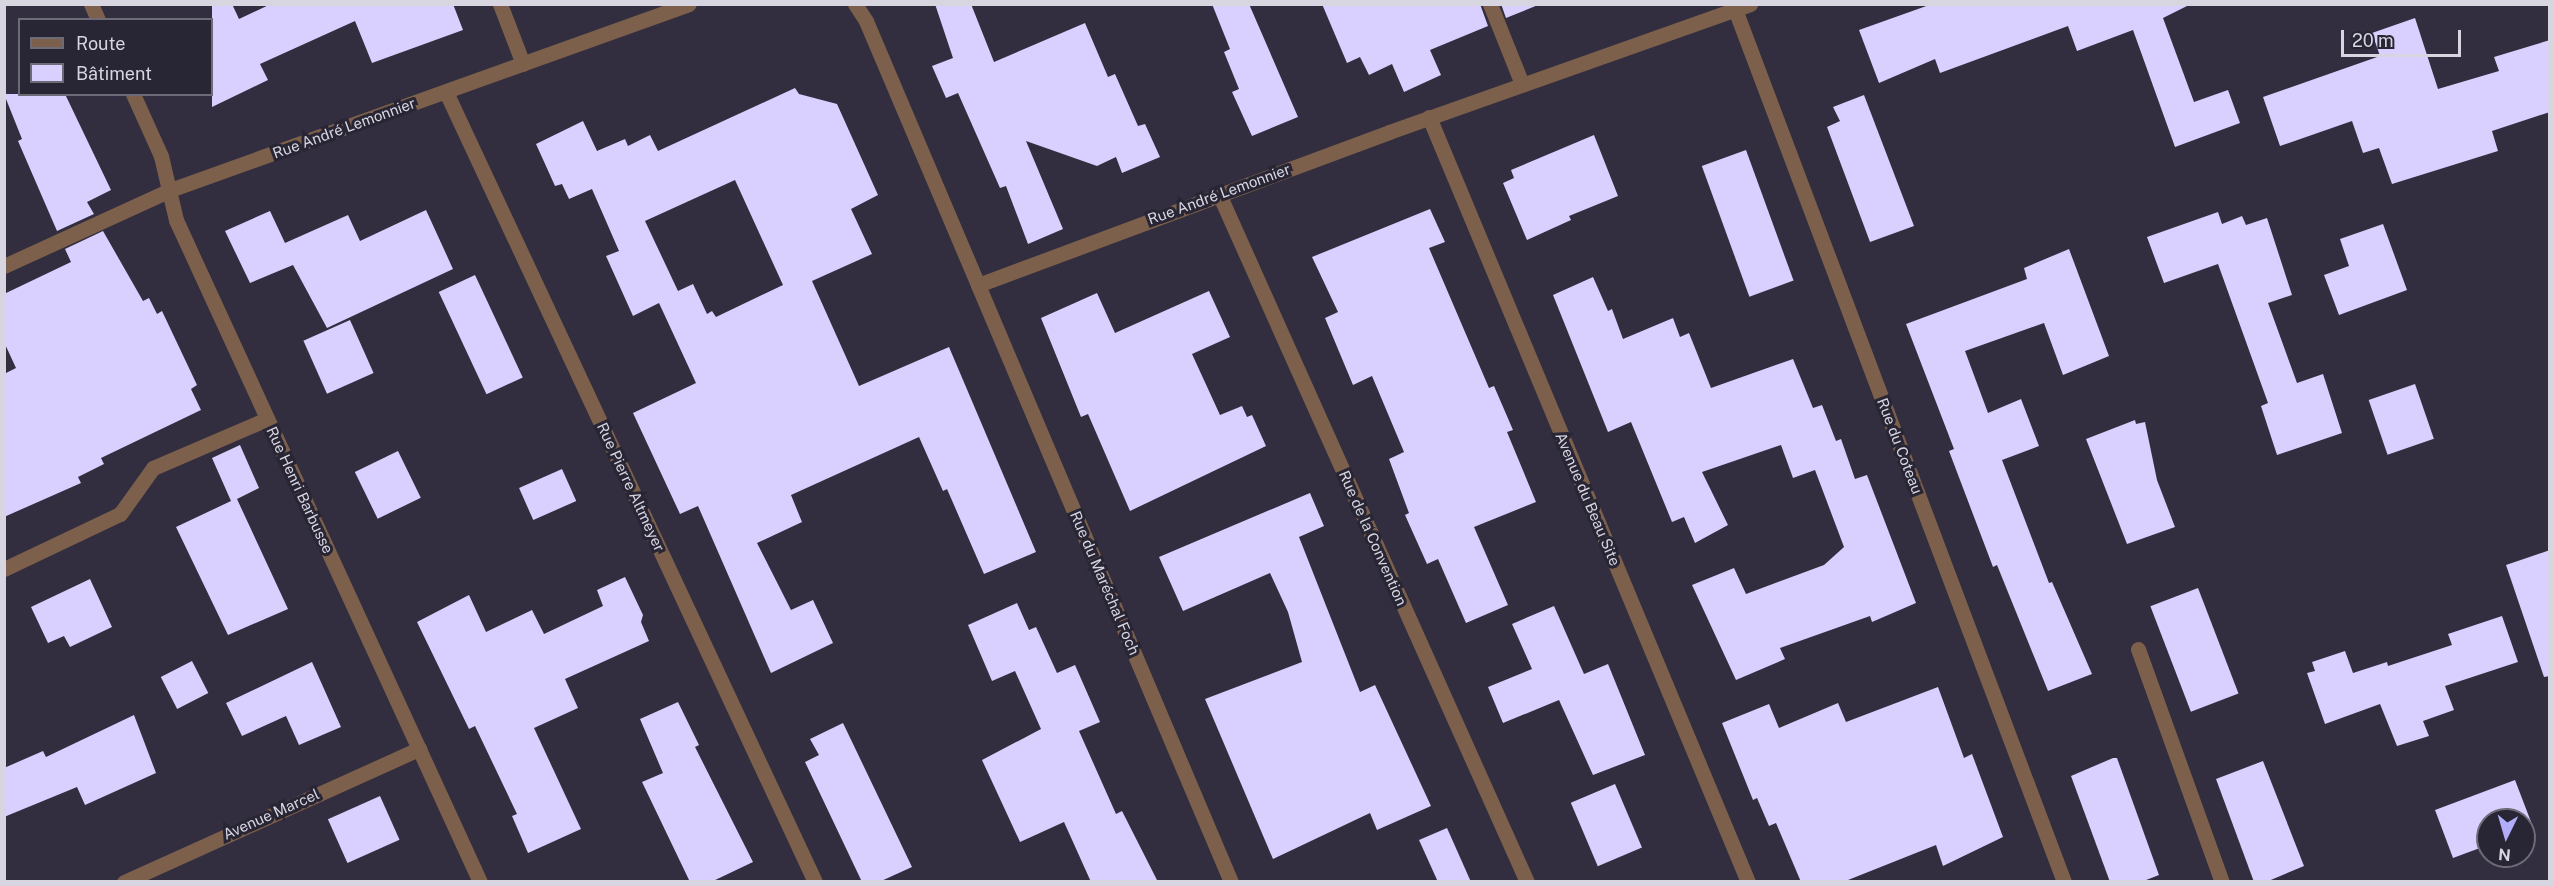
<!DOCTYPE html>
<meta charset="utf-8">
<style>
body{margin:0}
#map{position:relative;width:2554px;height:886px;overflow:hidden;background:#322e3f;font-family:"Public Sans",sans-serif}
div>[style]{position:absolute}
.building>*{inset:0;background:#d9d0ff;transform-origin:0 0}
.lane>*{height:15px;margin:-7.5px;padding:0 7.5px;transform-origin:7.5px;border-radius:7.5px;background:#7c604b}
.street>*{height:15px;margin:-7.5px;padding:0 7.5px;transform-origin:7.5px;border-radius:7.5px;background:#7c604b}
span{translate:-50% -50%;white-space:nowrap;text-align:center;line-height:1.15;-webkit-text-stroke:6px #282535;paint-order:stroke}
.street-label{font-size:15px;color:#d7d5e0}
.frame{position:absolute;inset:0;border:6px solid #d7d5e0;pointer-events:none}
.legend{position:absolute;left:18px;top:18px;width:195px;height:78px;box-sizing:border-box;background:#282535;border:2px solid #6e6b79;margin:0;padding:8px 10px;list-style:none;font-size:18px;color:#d7d5e0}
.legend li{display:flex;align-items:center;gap:12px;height:30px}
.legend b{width:30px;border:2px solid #6e6b79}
.north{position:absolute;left:2476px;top:808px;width:60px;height:60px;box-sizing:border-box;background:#282535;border:2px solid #6e6b79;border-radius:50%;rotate:185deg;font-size:16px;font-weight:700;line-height:24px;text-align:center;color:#d7d5e0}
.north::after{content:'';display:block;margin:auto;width:21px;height:27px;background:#b2adf9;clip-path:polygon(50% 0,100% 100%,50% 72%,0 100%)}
.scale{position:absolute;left:2341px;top:30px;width:120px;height:27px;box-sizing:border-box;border:3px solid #d7d5e0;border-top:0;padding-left:8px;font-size:18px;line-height:21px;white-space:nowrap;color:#d7d5e0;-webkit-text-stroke:4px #282535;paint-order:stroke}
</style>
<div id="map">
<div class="building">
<i style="clip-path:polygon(212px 4px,232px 4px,239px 19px,271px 4px,453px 4px,463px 30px,372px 63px,355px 21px,260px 64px,268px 80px,212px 107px)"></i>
<i style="clip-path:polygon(935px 4px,971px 4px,994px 62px,1085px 23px,1108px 77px,1115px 74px,1138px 126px,1145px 124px,1160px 157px,1122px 173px,1116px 157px,1097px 166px,1026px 141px,1063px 229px,1028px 244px,1006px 186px,1000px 188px,958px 93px,946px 98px,932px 66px,953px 58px)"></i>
<i style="clip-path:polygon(1212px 4px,1249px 4px,1298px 117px,1252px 136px,1232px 92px,1239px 89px,1224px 52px,1230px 49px)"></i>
<i style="clip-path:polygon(1322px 4px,1480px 4px,1488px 26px,1430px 50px,1441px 75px,1404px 92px,1392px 64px,1369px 75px,1360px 57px,1347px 63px)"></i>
<i style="clip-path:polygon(1501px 4px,1538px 4px,1538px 5px,1506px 18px)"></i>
<i style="clip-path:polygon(1932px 4px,2191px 4px,2163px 18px,2194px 102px,2228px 90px,2240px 123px,2175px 147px,2133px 30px,2077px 51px,2068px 26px,1940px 73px,1935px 59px,1879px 83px,1859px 30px)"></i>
<i style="clip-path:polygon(2415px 18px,2438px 89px,2499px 71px,2494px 57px,2550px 40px,2550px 112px,2492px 131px,2498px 151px,2392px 184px,2379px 148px,2363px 153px,2352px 121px,2280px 146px,2263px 97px,2380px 56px,2372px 33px)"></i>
<i style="clip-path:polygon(evenodd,795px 88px,799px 94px,837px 104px,878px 195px,851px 209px,872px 254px,812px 281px,859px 386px,949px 347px,1036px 552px,984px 574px,947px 489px,943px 491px,919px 437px,791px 495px,802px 522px,757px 543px,791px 610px,813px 600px,833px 643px,771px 673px,698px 506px,680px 514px,633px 413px,696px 383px,659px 303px,633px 316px,606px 256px,619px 251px,592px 189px,569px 199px,562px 184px,555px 186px,536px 144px,583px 121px,597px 151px,625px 139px,628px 146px,650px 135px,658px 151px,795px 88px,735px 180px,783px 285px,716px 317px,712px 311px,707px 314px,693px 284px,678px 291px,645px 221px,735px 180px)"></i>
<i style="clip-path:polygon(4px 94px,65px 94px,111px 190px,87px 202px,94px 214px,57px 231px,18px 141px,22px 139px)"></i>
<i style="clip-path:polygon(1864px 95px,1914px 226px,1870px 242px,1827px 127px,1840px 121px,1833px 107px)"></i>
<i style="clip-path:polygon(1594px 135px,1618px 196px,1569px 216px,1571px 220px,1527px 240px,1503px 183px,1514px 178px,1511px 170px)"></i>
<i style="left:1746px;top:150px;width:139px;height:47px;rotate:70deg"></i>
<i style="clip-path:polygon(1430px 209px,1445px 242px,1429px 248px,1489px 388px,1494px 386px,1513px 430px,1507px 432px,1536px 502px,1474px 527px,1508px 605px,1466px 623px,1438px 559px,1427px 564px,1405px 515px,1409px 513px,1389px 459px,1404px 452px,1372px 376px,1353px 385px,1325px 318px,1338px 312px,1312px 257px)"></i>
<i style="clip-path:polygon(426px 210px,453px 269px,327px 328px,293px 265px,250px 283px,225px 231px,270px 211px,285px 243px,348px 215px,360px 241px)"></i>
<i style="clip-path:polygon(2218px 212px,2222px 224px,2242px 216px,2246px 225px,2267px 218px,2292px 295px,2268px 303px,2297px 383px,2323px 374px,2342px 433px,2277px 455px,2261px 406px,2268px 403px,2218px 264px,2164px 283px,2147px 237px)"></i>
<i style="clip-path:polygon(2383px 224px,2407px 290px,2339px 315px,2324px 275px,2349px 266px,2340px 239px)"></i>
<i style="clip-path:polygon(103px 231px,143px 301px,149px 298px,157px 314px,162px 311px,197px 385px,191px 389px,201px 410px,101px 458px,104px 464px,78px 477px,81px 483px,4px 517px,4px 374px,16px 368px,4px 342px,4px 294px,71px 262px,65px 249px)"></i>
<i style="clip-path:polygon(2069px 249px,2109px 356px,2063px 375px,2044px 323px,1965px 351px,1988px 413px,2021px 399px,2039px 446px,2002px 460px,2049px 583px,2052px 582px,2092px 674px,2048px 691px,1997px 565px,1993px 567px,1949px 451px,1954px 449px,1906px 324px,2027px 279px,2024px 268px)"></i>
<i style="left:475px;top:275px;width:113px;height:40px;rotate:65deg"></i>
<i style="clip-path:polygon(1593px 277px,1608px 311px,1612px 309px,1623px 339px,1673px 318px,1680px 337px,1689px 333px,1711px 388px,1793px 359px,1813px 408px,1822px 405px,1836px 441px,1841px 439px,1855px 479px,1867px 475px,1916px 603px,1872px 622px,1870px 616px,1780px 648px,1785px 659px,1736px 680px,1692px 585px,1734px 568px,1746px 594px,1824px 565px,1844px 547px,1815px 470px,1793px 478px,1781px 445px,1702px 472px,1728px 525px,1695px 543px,1684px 517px,1672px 522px,1631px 422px,1608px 432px,1553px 295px)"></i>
<i style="clip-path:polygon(1209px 291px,1230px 337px,1192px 354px,1220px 415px,1242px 406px,1247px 417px,1252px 415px,1266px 446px,1130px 511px,1088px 414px,1081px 417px,1041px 318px,1097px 293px,1115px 333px)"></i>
<i style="left:350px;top:320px;width:58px;height:51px;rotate:66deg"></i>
<i style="left:2415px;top:384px;width:58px;height:49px;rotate:71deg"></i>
<i style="clip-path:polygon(2135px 420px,2136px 424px,2145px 422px,2157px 480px,2175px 527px,2127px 544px,2086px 439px)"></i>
<i style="clip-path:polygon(240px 445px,259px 488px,237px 499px,288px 609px,228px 635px,176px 527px,231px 501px,212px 458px)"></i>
<i style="left:398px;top:451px;width:52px;height:48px;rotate:64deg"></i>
<i style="left:562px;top:469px;width:35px;height:47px;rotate:66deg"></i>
<i style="clip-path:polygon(1310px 493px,1324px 526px,1299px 537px,1360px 692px,1375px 685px,1431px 806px,1377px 830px,1370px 813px,1273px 859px,1205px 699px,1302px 662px,1288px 612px,1270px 573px,1183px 611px,1159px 557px)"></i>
<i style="clip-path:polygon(2550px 550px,2550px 676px,2544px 677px,2506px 565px)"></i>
<i style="clip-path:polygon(625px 577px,643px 615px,641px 622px,649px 641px,565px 679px,578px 708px,534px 728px,581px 829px,528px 853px,512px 816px,517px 814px,475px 726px,469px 729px,417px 622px,469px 595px,486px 632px,532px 610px,544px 634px,603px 606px,597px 590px)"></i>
<i style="clip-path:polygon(90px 579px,112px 627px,70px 647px,64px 636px,48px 643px,31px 607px)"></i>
<i style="left:2198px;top:588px;width:113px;height:51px;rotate:69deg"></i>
<i style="clip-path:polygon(1017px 603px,1029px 630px,1036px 627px,1057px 673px,1075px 665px,1100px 722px,1079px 731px,1116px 814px,1122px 811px,1158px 882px,1091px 882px,1064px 822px,1020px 842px,982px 760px,1041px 729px,1015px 671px,992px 681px,968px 625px)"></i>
<i style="clip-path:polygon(1554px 606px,1584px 674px,1608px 664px,1645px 755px,1593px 775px,1559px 700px,1503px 723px,1488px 687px,1532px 669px,1512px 624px)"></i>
<i style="clip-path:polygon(2502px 616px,2518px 662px,2445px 686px,2454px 710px,2423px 721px,2429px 736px,2397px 746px,2380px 704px,2325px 724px,2307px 673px,2315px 671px,2312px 662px,2345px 651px,2353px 673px,2387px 662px,2388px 666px,2452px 645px,2448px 634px)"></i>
<i style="left:192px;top:661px;width:36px;height:35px;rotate:63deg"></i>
<i style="clip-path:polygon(312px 662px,341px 727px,299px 745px,286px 716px,242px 736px,226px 703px)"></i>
<i style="clip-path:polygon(1938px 687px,1964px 758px,1972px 754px,2003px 837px,1943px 866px,1936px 845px,1843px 882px,1801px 882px,1776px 823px,1769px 826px,1757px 798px,1753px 800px,1722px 723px,1769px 704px,1779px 728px,1838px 703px,1846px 722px)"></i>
<i style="clip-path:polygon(678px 702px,699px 745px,695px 747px,753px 862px,711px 882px,690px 882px,642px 782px,663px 773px,640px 719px)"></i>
<i style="clip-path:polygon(134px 715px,156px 773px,85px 805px,77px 787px,4px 817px,4px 768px,43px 751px,46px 757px)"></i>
<i style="clip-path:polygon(843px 723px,912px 867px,879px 882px,862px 882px,805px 762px,819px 755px,810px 739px)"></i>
<i style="clip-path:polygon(2113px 758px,2117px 758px,2159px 875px,2141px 882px,2110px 882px,2071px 776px)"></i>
<i style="clip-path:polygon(2263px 761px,2304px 866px,2266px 882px,2254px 882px,2216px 779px)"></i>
<i style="clip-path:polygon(2515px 780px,2533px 827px,2524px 831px,2524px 820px,2488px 820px,2488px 845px,2453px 858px,2435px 810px)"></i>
<i style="left:1615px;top:784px;width:69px;height:48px;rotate:67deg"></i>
<i style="left:380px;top:796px;width:48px;height:57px;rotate:66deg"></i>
<i style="clip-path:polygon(1447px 828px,1471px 882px,1438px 882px,1419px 840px)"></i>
</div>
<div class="lane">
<i style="left:4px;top:569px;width:128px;rotate:-25.4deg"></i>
<i style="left:120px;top:514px;width:57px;rotate:-54.3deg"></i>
<i style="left:153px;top:468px;width:124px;rotate:-23.3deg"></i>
<i style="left:2138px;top:649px;width:248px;rotate:70.2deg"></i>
<i style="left:124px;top:882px;width:324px;rotate:-24.3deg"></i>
</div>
<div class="street">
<i style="left:91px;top:4px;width:17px;rotate:66deg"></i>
<i style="left:500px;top:4px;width:64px;rotate:69deg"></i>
<i style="left:855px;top:4px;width:20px;rotate:57deg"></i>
<i style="left:866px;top:21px;width:287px;rotate:67deg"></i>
<i style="left:978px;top:285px;width:439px;rotate:-20.4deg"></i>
<i style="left:1389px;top:132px;width:383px;rotate:-19.5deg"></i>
<i style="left:1490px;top:4px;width:86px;rotate:68.2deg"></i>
<i style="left:1733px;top:4px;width:938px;rotate:69.34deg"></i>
<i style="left:446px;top:92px;width:872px;rotate:64.96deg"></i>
<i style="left:133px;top:94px;width:68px;rotate:65.7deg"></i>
<i style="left:161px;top:156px;width:66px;rotate:76.8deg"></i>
<i style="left:176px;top:220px;width:728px;rotate:65.33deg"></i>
<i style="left:1429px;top:117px;width:829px;rotate:67.36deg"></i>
<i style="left:1219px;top:194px;width:754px;rotate:65.88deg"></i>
<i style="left:4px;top:266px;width:183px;rotate:-24.6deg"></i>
<i style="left:170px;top:190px;width:551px;rotate:-19.72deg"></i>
<i style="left:978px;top:285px;width:648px;rotate:67.03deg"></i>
</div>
<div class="street-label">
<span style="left:344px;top:128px;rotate:-20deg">Rue André Lemonnier</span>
<span style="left:1219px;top:194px;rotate:-20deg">Rue André Lemonnier</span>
<span style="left:1900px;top:446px;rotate:69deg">Rue du Coteau</span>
<span style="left:631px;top:487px;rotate:65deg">Rue Pierre Altmeyer</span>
<span style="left:300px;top:490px;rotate:65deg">Rue Henri Barbusse</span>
<span style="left:1588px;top:499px;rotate:67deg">Avenue du Beau Site</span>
<span style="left:1373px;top:538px;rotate:66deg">Rue de la Convention</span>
<span style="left:1105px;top:583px;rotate:67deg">Rue du Maréchal Foch</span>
<span style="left:271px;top:814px;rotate:-24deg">Avenue Marcel</span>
</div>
<div class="frame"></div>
<ul class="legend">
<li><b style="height:8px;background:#7c604b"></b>Route</li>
<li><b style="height:16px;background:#d9d0ff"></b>Bâtiment</li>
</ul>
<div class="north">N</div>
<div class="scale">20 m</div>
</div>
